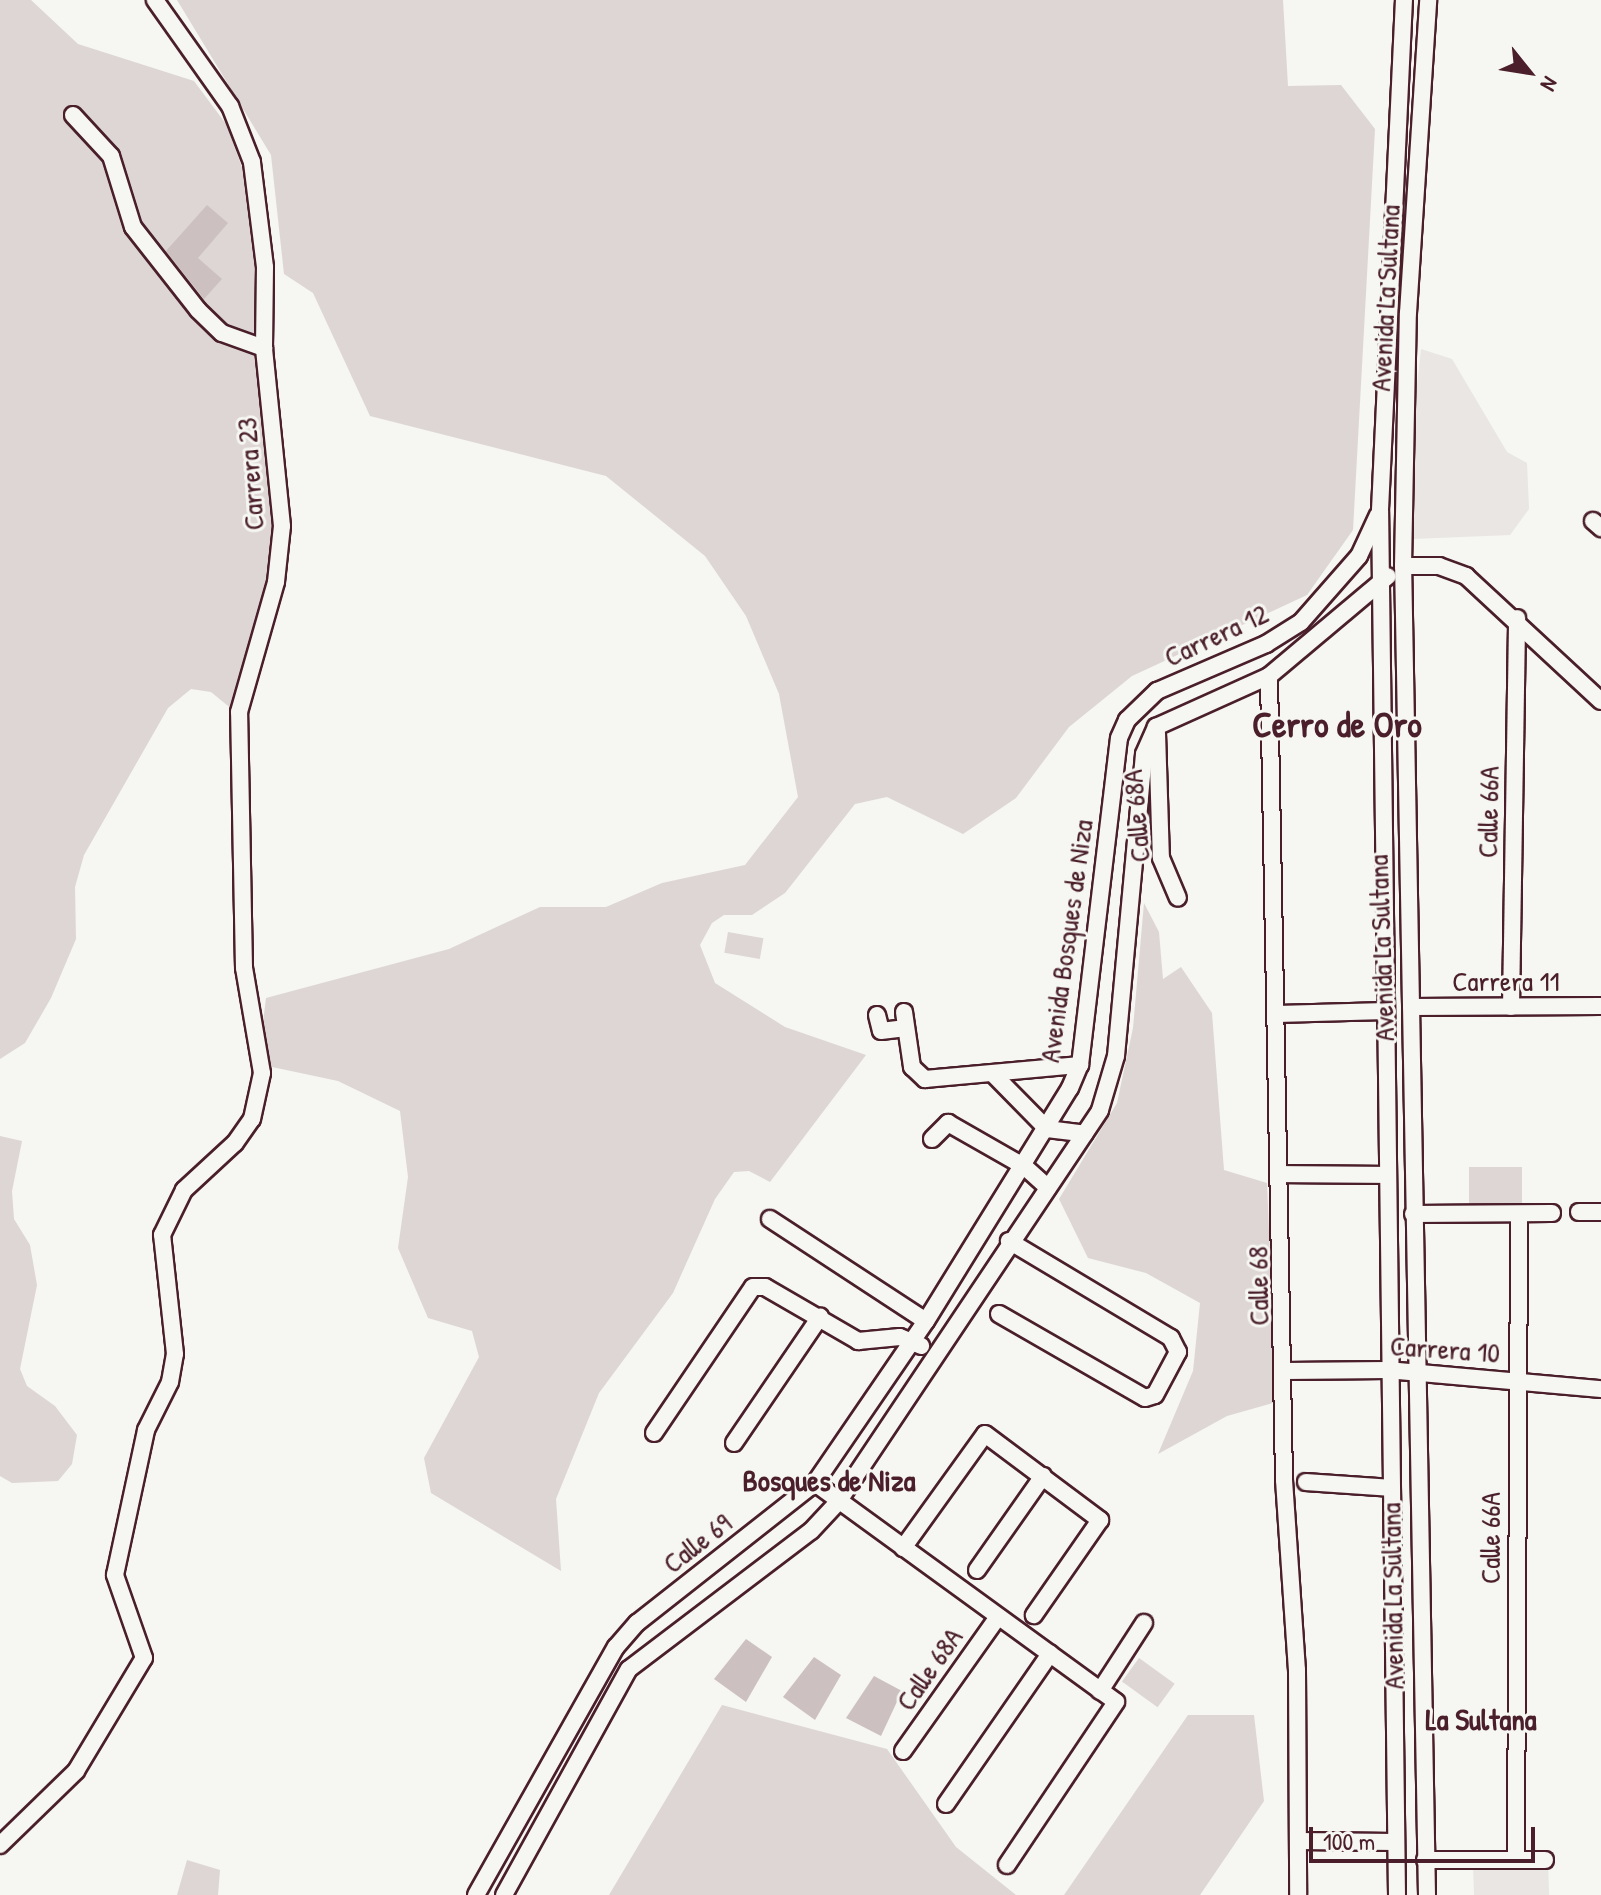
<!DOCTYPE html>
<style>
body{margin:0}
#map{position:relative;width:1601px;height:1895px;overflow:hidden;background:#f6f6f2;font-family:"Patrick Hand",sans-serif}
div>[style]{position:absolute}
.built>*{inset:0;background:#e9e6e3;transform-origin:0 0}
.green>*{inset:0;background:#ddd6d5;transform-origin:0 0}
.building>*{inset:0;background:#ccc1c0}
.roads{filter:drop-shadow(2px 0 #4a1f2b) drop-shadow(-2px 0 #4a1f2b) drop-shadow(0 2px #4a1f2b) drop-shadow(0 -2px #4a1f2b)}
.minor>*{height:16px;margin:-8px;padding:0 8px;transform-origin:8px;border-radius:8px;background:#f6f6f2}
span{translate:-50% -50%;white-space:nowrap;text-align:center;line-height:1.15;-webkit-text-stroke:6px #f6f6f2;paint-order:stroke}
.street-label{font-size:28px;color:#4a1f2b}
.neighbourhood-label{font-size:30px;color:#4a1f2b;font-weight:700}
.district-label{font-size:36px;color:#4a1f2b;font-weight:700}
.north{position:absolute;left:1489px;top:32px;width:80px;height:80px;-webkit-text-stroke:6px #f6f6f2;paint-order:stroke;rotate:120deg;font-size:22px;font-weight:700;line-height:32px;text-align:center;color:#4a1f2b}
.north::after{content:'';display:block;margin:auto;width:28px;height:36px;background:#4a1f2b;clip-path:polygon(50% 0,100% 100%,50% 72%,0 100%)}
.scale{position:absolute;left:1309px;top:1827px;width:226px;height:36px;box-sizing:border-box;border:4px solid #4a1f2b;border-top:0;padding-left:10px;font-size:24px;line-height:28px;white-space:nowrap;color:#4a1f2b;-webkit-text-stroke:6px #f6f6f2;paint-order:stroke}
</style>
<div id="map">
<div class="built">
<i style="clip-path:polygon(1421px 349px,1452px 359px,1507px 452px,1527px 463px,1529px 509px,1510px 535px,1412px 539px,1411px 442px)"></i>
<i style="left:1548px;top:1863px;width:32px;height:75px;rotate:88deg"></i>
</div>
<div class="green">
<i style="clip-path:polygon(0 0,31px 0,78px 44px,194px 81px,226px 124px,246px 178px,260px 265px,277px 522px,270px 584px,233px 710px,211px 692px,191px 689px,168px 708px,84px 855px,75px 887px,76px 939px,51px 998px,25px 1043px,0 1059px)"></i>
<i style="clip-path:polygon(177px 0,1283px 0,1288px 86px,1341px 85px,1375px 129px,1353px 530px,1307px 595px,1132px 676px,1069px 727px,1016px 798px,963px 834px,887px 797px,855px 804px,785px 893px,752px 915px,724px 915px,712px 923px,700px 945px,715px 983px,785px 1027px,866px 1055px,770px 1182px,749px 1171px,734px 1172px,715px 1199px,673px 1293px,599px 1393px,556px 1499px,561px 1571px,431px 1493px,424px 1458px,479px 1357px,472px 1331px,428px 1318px,398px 1248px,408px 1177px,400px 1111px,338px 1081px,258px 1064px,266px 998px,449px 949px,540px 907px,606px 907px,662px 883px,745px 865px,798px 797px,779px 694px,746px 616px,705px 556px,606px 476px,370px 416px,313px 293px,284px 274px,271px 155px)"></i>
<i style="clip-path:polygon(1144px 903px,1159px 932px,1163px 979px,1181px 967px,1212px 1013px,1224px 1170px,1267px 1183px,1276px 1402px,1227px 1416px,1158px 1454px,1193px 1371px,1200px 1303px,1146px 1273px,1088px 1258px,1059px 1199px,1117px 1103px,1133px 1028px)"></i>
<i style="left:728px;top:932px;width:36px;height:21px;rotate:10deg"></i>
<i style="clip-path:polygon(0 1136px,22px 1141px,12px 1191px,14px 1219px,30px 1245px,37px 1285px,20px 1369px,27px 1386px,55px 1406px,77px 1435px,72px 1464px,58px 1481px,12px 1483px,0 1476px)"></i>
<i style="left:1522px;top:1167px;width:45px;height:53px;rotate:90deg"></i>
<i style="left:1139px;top:1658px;width:44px;height:29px;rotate:36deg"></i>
<i style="clip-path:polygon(722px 1705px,887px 1749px,956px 1847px,1016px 1895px,609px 1895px)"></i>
<i style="clip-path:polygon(1188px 1715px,1254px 1715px,1264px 1801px,1200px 1895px,1064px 1895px)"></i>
<i style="clip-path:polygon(187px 1860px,220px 1870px,218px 1895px,177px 1895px)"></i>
</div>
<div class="building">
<i style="clip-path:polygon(207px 205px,228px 223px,198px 258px,222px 279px,204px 299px,166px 251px)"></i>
<i style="clip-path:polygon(746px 1639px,772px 1657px,746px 1702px,714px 1679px)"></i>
<i style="clip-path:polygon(814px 1657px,841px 1675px,815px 1720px,783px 1697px)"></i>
<i style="clip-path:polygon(874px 1676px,902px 1691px,881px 1736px,846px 1718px)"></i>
</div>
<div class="roads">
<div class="minor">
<i style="left:73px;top:115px;width:56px;rotate:47.2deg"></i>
<i style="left:111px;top:156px;width:74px;rotate:72.8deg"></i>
<i style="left:133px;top:227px;width:105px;rotate:51.9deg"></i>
<i style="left:198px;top:310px;width:33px;rotate:44deg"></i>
<i style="left:222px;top:333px;width:45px;rotate:19.7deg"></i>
<i style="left:1593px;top:521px;width:11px;rotate:41deg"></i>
<i style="left:1403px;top:566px;width:36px"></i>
<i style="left:1439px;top:566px;width:29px;rotate:20deg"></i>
<i style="left:1466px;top:576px;width:184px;rotate:42.8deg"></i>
<i style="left:1269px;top:676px;width:804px;rotate:88.93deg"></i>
<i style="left:1284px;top:1480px;width:190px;rotate:86.1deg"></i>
<i style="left:1297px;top:1670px;width:225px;rotate:89.7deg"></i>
<i style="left:1156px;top:727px;width:124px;rotate:-24.3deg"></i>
<i style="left:1269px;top:676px;width:155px;rotate:-40deg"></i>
<i style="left:1157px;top:733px;width:125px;rotate:88.2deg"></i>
<i style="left:1161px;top:858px;width:43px;rotate:67deg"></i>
<i style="left:1411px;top:1007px;width:190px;rotate:-0.3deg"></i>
<i style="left:1511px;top:1007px;width:389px;rotate:-89.1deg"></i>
<i style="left:904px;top:1012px;width:56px;rotate:81.7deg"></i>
<i style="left:912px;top:1067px;width:18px;rotate:43deg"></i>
<i style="left:925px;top:1079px;width:156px;rotate:-5.2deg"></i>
<i style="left:1277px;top:1014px;width:109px;rotate:-1.6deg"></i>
<i style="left:877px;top:1015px;width:16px;rotate:76deg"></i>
<i style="left:881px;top:1031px;width:23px;rotate:-7deg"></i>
<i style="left:993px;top:1074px;width:77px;rotate:45.5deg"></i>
<i style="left:1047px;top:1129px;width:38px;rotate:7deg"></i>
<i style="left:932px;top:1139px;width:23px;rotate:-45deg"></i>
<i style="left:948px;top:1123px;width:89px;rotate:29.7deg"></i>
<i style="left:1025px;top:1167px;width:31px;rotate:42deg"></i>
<i style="left:1281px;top:1174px;width:105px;rotate:0.5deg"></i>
<i style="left:1579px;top:1212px;width:22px"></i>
<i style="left:1413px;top:1214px;width:139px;rotate:-0.4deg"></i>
<i style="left:770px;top:1219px;width:186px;rotate:33.2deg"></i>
<i style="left:999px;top:1314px;width:168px;rotate:29.9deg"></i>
<i style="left:1145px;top:1398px;width:10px;rotate:-17deg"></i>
<i style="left:1155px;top:1395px;width:49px;rotate:-61.9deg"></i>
<i style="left:1178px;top:1352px;width:16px;rotate:-117deg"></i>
<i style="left:1171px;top:1338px;width:189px;rotate:-149.1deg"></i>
<i style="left:1286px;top:1371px;width:101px;rotate:-0.6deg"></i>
<i style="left:1387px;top:1370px;width:215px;rotate:5.1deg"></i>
<i style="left:654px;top:1433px;width:176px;rotate:-55.9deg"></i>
<i style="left:753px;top:1287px;width:12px"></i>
<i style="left:765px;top:1287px;width:108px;rotate:30.1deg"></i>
<i style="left:858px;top:1341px;width:42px;rotate:-5.4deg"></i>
<i style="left:900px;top:1337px;width:23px;rotate:23deg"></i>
<i style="left:734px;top:1443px;width:153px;rotate:-55.7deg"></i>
<i style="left:1306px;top:1482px;width:86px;rotate:4deg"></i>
<i style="left:815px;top:1483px;width:372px;rotate:36deg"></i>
<i style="left:1116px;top:1702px;width:196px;rotate:123.8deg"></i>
<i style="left:903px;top:1548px;width:140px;rotate:-54.3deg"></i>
<i style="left:985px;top:1434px;width:144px;rotate:36.8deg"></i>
<i style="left:1100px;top:1520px;width:116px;rotate:124.8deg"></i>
<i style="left:977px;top:1570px;width:115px;rotate:-54.9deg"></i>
<i style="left:1100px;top:1691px;width:81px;rotate:-57.1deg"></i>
<i style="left:903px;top:1751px;width:164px;rotate:-54.7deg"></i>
<i style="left:946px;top:1804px;width:183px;rotate:-55.3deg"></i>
<i style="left:1298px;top:1841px;width:97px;rotate:0.6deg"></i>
<i style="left:0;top:1845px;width:106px;rotate:-44.2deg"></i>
<i style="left:76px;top:1771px;width:132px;rotate:-59deg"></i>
<i style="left:144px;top:1658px;width:88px;rotate:-109.3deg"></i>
<i style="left:115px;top:1575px;width:148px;rotate:-77.9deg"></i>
<i style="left:146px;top:1430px;width:54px;rotate:-63.4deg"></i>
<i style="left:170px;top:1382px;width:28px;rotate:-80deg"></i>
<i style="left:175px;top:1354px;width:120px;rotate:-96.2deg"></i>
<i style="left:162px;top:1235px;width:50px;rotate:-63.9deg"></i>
<i style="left:184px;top:1190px;width:69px;rotate:-42.7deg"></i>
<i style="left:235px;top:1143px;width:29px;rotate:-55deg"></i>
<i style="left:252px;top:1119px;width:47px;rotate:-77.7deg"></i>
<i style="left:262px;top:1073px;width:107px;rotate:-99.7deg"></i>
<i style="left:244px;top:968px;width:256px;rotate:-91.1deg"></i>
<i style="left:239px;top:712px;width:135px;rotate:-74.1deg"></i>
<i style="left:276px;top:582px;width:56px;rotate:-83.9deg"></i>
<i style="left:282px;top:526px;width:179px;rotate:-95.8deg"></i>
<i style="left:264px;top:348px;width:81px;rotate:-89.3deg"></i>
<i style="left:265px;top:267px;width:106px;rotate:-97.1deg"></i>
<i style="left:252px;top:162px;width:60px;rotate:-111.4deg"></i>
<i style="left:230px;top:106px;width:130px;rotate:-125.3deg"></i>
<i style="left:1425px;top:1860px;width:120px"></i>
<i style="left:1516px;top:1860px;width:645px;rotate:-89.73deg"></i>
<i style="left:476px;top:1895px;width:285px;rotate:-60.6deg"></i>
<i style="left:616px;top:1647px;width:32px;rotate:-49deg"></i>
<i style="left:637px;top:1623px;width:226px;rotate:-38.2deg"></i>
<i style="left:815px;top:1483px;width:196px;rotate:-55.6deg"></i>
<i style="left:926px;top:1321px;width:274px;rotate:-58.3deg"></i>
<i style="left:1070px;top:1088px;width:25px;rotate:-67deg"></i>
<i style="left:1080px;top:1065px;width:329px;rotate:-83.2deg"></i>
<i style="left:1119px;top:738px;width:20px;rotate:-66deg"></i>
<i style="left:1127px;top:720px;width:42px;rotate:-44deg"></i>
<i style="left:1157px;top:691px;width:119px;rotate:-23.3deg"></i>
<i style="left:1266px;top:644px;width:41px;rotate:-32.2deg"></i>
<i style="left:1301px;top:622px;width:88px;rotate:-48.7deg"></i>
<i style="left:1359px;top:556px;width:45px;rotate:-65.1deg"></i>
<i style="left:504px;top:1895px;width:258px;rotate:-61.1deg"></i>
<i style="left:629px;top:1669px;width:228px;rotate:-37.2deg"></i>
<i style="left:811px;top:1531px;width:40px;rotate:-47deg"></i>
<i style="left:838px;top:1502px;width:471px;rotate:-56.2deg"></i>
<i style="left:1100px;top:1110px;width:56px;rotate:-73.5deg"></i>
<i style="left:1116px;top:1056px;width:303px;rotate:-84.7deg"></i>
<i style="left:1144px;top:754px;width:30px;rotate:-66deg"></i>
<i style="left:1397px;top:1895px;width:1385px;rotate:-90.7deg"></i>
<i style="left:1380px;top:510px;width:511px;rotate:-87.31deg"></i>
<i style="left:1427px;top:1895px;width:1329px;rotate:-91.03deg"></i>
<i style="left:1403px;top:566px;width:253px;rotate:-88.9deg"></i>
<i style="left:1408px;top:313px;width:314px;rotate:-86.3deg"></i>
</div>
</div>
<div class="street-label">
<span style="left:1385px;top:298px;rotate:-87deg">Avenida La Sultana</span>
<span style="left:250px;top:474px;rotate:-94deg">Carrera 23</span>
<span style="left:1216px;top:635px;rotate:-25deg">Carrera 12</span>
<span style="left:1488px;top:812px;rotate:-89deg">Calle 66A</span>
<span style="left:1136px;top:816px;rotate:-95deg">Calle 68A</span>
<span style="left:1066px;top:941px;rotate:-82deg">Avenida Bosques de Niza</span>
<span style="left:1381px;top:948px;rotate:-92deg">Avenida La Sultana</span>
<span style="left:1506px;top:981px">Carrera 11</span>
<span style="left:1258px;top:1286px;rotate:-91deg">Calle 68</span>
<span style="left:1445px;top:1349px;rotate:4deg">Carrera 10</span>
<span style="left:1490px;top:1538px;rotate:-90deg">Calle 66A</span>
<span style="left:697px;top:1543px;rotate:-38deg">Calle 69</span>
<span style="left:1392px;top:1596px;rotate:-91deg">Avenida La Sultana</span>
<span style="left:929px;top:1669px;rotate:-55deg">Calle 68A</span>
</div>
<div class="neighbourhood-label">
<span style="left:829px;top:1480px">Bosques de Niza</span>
<span style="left:1481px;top:1719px">La Sultana</span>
</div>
<div class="district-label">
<span style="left:1337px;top:724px">Cerro de Oro</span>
</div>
<div class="north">N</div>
<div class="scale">100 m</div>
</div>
